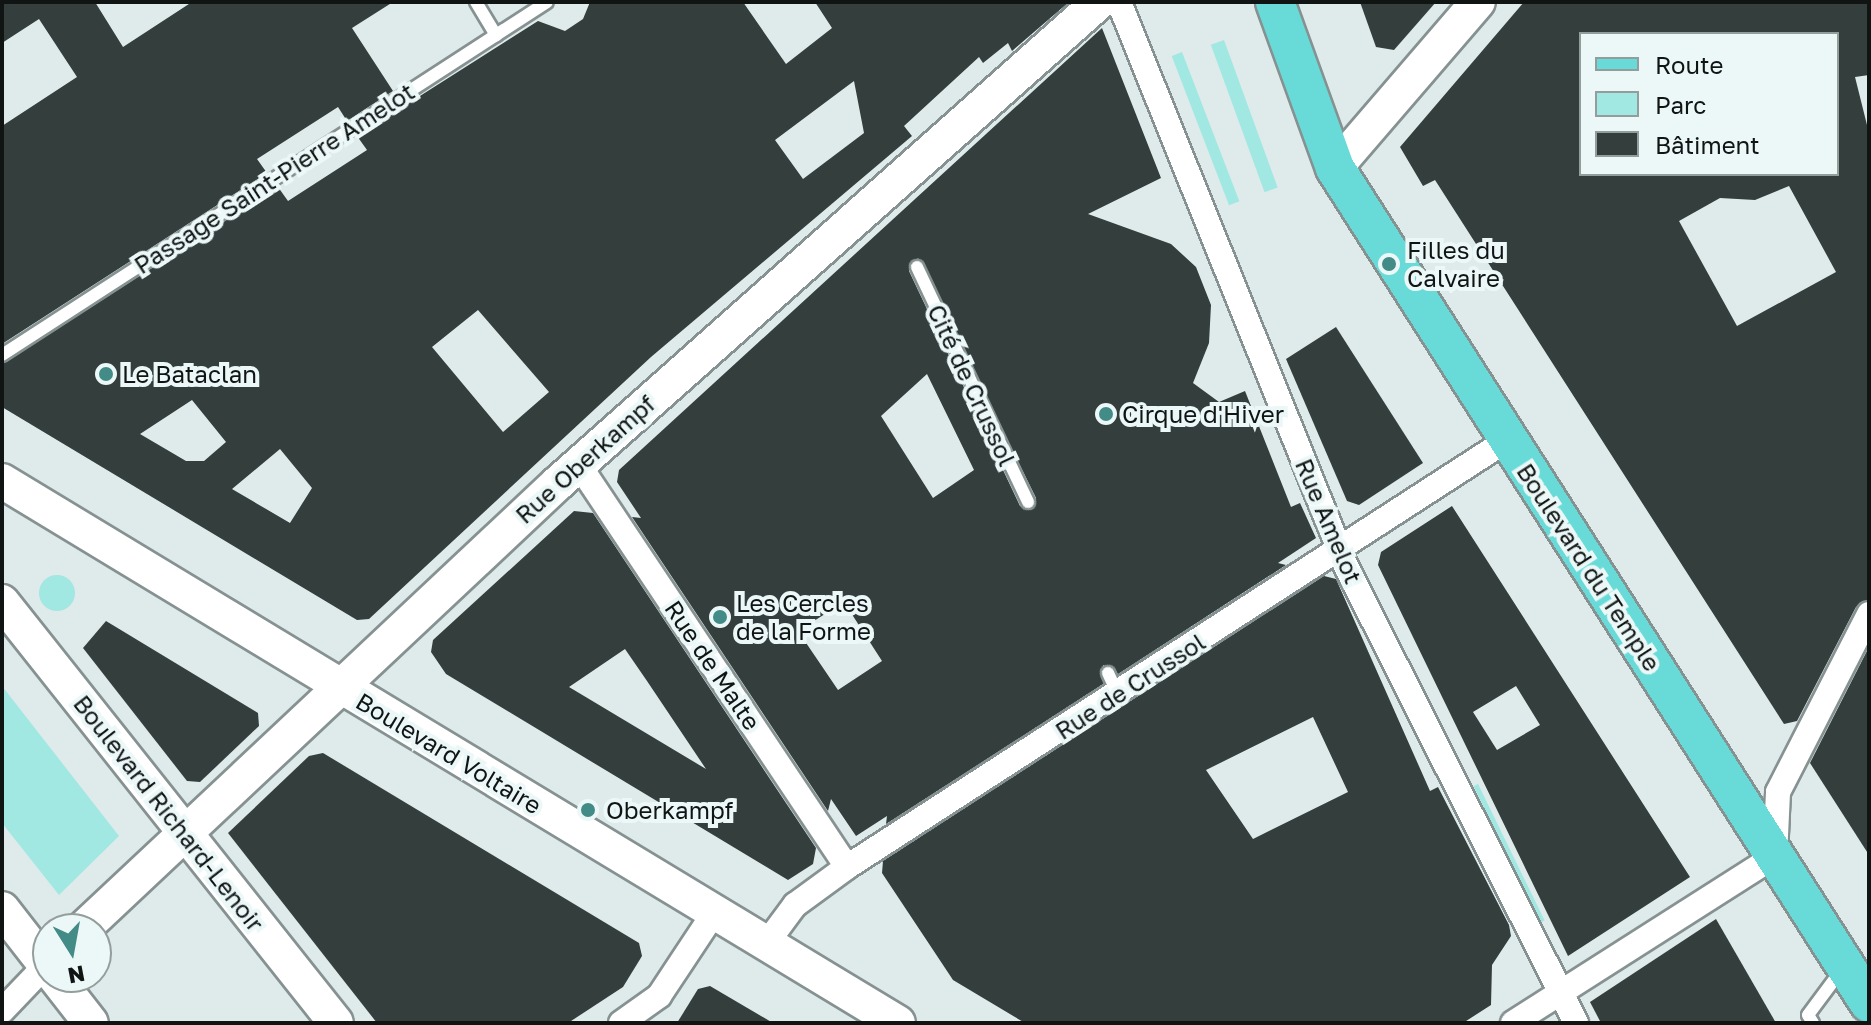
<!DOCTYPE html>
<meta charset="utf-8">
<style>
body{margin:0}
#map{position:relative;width:1871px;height:1025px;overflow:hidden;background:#deebea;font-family:"Golos Text",sans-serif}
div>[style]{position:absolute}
.green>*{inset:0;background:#a1e7e2;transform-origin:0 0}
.round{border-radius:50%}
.building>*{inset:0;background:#333e3d}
.roads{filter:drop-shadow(2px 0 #869291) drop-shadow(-2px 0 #869291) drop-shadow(0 2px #869291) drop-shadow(0 -2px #869291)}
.lane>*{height:12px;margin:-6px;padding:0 6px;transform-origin:6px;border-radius:6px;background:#fff}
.street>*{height:24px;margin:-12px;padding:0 12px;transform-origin:12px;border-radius:12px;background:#fff}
.secondary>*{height:34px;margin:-17px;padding:0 17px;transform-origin:17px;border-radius:17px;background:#fff}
.primary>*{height:38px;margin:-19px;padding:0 19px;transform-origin:19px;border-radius:19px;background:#68dbd8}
.dots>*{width:22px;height:22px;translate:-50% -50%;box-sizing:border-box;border:4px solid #ebf8f7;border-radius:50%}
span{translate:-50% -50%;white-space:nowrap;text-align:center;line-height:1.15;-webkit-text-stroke:8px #ebf8f7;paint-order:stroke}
.street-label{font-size:24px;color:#101514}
.poi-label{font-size:24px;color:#101514}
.left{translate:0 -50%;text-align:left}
.frame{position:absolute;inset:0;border:4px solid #101514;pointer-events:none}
.legend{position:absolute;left:1579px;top:32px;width:260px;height:144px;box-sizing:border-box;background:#ebf8f7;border:2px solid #939d9c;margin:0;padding:10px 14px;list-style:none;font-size:24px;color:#101514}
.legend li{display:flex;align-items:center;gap:16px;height:40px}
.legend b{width:40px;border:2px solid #939d9c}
.north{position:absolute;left:32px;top:913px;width:80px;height:80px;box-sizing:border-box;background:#ebf8f7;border:2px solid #939d9c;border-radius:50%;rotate:169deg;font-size:22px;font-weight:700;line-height:32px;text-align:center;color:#101514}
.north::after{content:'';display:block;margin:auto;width:28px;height:36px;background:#438b87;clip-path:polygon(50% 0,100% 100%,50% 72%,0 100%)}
</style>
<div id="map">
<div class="green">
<i style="left:1224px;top:40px;width:157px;height:14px;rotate:70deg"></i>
<i style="left:1182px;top:52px;width:160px;height:11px;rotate:69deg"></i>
<i class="round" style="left:39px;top:575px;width:36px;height:36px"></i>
<i style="clip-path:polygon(2px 686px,119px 836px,59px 895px,2px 823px)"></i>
<i style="left:1478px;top:784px;width:152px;height:5px;rotate:64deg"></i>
</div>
<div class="building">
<i style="clip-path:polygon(2px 2px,95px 2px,123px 47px,192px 2px,393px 2px,352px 28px,393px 91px,347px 121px,338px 107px,257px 159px,267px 173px,2px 344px,2px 126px,77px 77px,39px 19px,2px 43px)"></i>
<i style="clip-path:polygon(evenodd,590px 2px,743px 2px,786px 64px,832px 28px,815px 2px,1069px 2px,1012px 51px,1008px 43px,983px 63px,979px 57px,904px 126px,912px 136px,651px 357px,369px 619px,357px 620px,2px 407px,2px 364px,278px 187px,288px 201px,367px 150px,357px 136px,538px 21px,565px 31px,583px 19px,590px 2px,854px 81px,864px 133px,803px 179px,775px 140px,854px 81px,590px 2px,478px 310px,549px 392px,503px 432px,432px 347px,478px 310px,590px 2px,192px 400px,226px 442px,204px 461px,186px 461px,140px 434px,192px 400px,590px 2px,280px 449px,312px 488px,290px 523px,232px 489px,280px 449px)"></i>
<i style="clip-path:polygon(1360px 2px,1436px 2px,1394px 50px,1376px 47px)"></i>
<i style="clip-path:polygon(evenodd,1524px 2px,1869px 2px,1869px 75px,1855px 77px,1869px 133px,1869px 599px,1856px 607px,1797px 721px,1784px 724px,1435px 180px,1423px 186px,1400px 147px,1524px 2px,1581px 34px,1837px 34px,1837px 174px,1581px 174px,1581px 34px,1524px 2px,1789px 186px,1836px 272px,1737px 326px,1679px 221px,1720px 198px,1755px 200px,1789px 186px)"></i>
<i style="clip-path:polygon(evenodd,1102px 28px,1161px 178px,1088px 214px,1171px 244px,1196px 267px,1211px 305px,1209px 343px,1193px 383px,1219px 402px,1245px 391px,1291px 507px,1300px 503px,1316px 538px,1278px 563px,1286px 565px,1118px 674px,1103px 665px,1103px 684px,886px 824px,887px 816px,856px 836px,831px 799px,828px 811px,632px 517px,641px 518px,617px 482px,619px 470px,1102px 28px,918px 258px,1036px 498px,1031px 510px,1020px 506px,909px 271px,918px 258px,1102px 28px,927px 374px,974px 470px,933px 498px,881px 416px,927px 374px,1102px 28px,844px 602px,882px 661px,838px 690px,798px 631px,844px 602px)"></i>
<i style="clip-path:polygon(1336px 327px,1423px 463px,1359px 505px,1347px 501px,1286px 359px)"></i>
<i style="clip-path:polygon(evenodd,1452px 506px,1690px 877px,1568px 956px,1378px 565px,1381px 552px,1452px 506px,1516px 686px,1540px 725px,1497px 750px,1473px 712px,1516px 686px)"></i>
<i style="clip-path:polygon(evenodd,574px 511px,593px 513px,816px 848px,813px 864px,788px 880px,446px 674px,431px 652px,433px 640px,574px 511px,625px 649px,647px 681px,706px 769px,569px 687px,625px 649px)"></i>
<i style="clip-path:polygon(evenodd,1324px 576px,1336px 579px,1430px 791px,1438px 787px,1509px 925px,1511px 936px,1492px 965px,1491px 1005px,1463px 1023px,1025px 1023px,953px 980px,882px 873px,883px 861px,1324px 576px,1313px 717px,1348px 792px,1253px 839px,1206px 770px,1313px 717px)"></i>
<i style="clip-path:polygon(106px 621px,258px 713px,259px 726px,200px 782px,187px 781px,83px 648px)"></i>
<i style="clip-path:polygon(1869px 647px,1869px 855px,1810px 763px)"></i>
<i style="clip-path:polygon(323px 753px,639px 943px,642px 956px,623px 987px,568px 1023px,377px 1023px,228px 833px,309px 756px)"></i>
<i style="clip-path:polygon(1716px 919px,1776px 1023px,1601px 1023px,1590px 1002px)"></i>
<i style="clip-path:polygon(710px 986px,773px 1023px,677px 1023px,698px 989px)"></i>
</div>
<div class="roads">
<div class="lane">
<i style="left:476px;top:2px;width:39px;rotate:59deg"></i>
<i style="left:917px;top:267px;width:260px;rotate:64.7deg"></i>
<i style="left:2px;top:355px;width:649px;rotate:-32.93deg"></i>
<i style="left:1108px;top:673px;width:23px;rotate:65deg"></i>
<i style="left:1813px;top:1023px;width:9px;rotate:-122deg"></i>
<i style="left:1808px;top:1015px;width:59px;rotate:-53.3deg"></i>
</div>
<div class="street">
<i style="left:1119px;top:2px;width:608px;rotate:68.08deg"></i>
<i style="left:1346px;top:566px;width:512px;rotate:63.28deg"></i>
<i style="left:579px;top:465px;width:483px;rotate:56.3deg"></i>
<i style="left:766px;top:944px;width:49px;rotate:-53.4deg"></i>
<i style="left:795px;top:905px;width:64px;rotate:-36.2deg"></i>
<i style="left:847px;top:867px;width:786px;rotate:-32.9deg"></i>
<i style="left:2px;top:1011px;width:64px;rotate:-46.3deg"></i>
<i style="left:621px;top:1023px;width:47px;rotate:-35.4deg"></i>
<i style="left:659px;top:996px;width:100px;rotate:-56.5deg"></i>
<i style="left:1513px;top:1023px;width:311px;rotate:-32.5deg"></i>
<i style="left:1775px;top:856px;width:64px;rotate:-87.3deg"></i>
<i style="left:1778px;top:792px;width:200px;rotate:-62.9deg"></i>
</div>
<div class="secondary">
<i style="left:1335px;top:168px;width:219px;rotate:-49.3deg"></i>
<i style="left:2px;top:481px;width:1047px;rotate:31.17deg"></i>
<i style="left:2px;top:602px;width:537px;rotate:51.57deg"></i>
<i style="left:2px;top:909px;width:75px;rotate:52.1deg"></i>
<i style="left:83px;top:929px;width:652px;rotate:-43.2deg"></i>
<i style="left:558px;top:483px;width:724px;rotate:-41.64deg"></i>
<i style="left:55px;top:977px;width:58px;rotate:52deg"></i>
</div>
<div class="primary">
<i style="left:1275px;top:2px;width:177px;rotate:70.1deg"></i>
<i style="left:1335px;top:168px;width:991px;rotate:57.4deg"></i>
</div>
</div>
<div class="dots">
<i style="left:1389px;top:264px;background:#438b87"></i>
<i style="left:106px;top:374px;background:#438b87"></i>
<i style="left:1106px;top:414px;background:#438b87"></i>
<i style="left:720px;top:617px;background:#438b87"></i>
<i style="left:588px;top:810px;background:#438b87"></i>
</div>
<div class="street-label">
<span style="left:274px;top:178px;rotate:-33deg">Passage Saint-Pierre Amelot</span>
<span style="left:972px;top:385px;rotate:65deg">Cité de Crussol</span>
<span style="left:585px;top:459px;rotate:-42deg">Rue Oberkampf</span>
<span style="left:1329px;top:521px;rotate:67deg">Rue Amelot</span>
<span style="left:1589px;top:567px;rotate:57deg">Boulevard du Temple</span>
<span style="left:713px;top:665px;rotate:56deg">Rue de Malte</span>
<span style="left:1130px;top:686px;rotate:-33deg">Rue de Crussol</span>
<span style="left:449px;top:753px;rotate:31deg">Boulevard Voltaire</span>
<span style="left:169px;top:813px;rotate:52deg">Boulevard Richard-Lenoir</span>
</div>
<div class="poi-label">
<span class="left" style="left:1407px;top:264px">Filles du<br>Calvaire</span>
<span class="left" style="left:122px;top:374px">Le Bataclan</span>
<span class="left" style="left:1122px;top:414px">Cirque d'Hiver</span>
<span class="left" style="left:736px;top:617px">Les Cercles<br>de la Forme</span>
<span class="left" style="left:606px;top:810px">Oberkampf</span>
</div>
<div class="frame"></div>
<ul class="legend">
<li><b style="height:10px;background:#68dbd8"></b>Route</li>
<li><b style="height:22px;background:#a1e7e2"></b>Parc</li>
<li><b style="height:22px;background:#333e3d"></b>Bâtiment</li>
</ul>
<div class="north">N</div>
</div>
